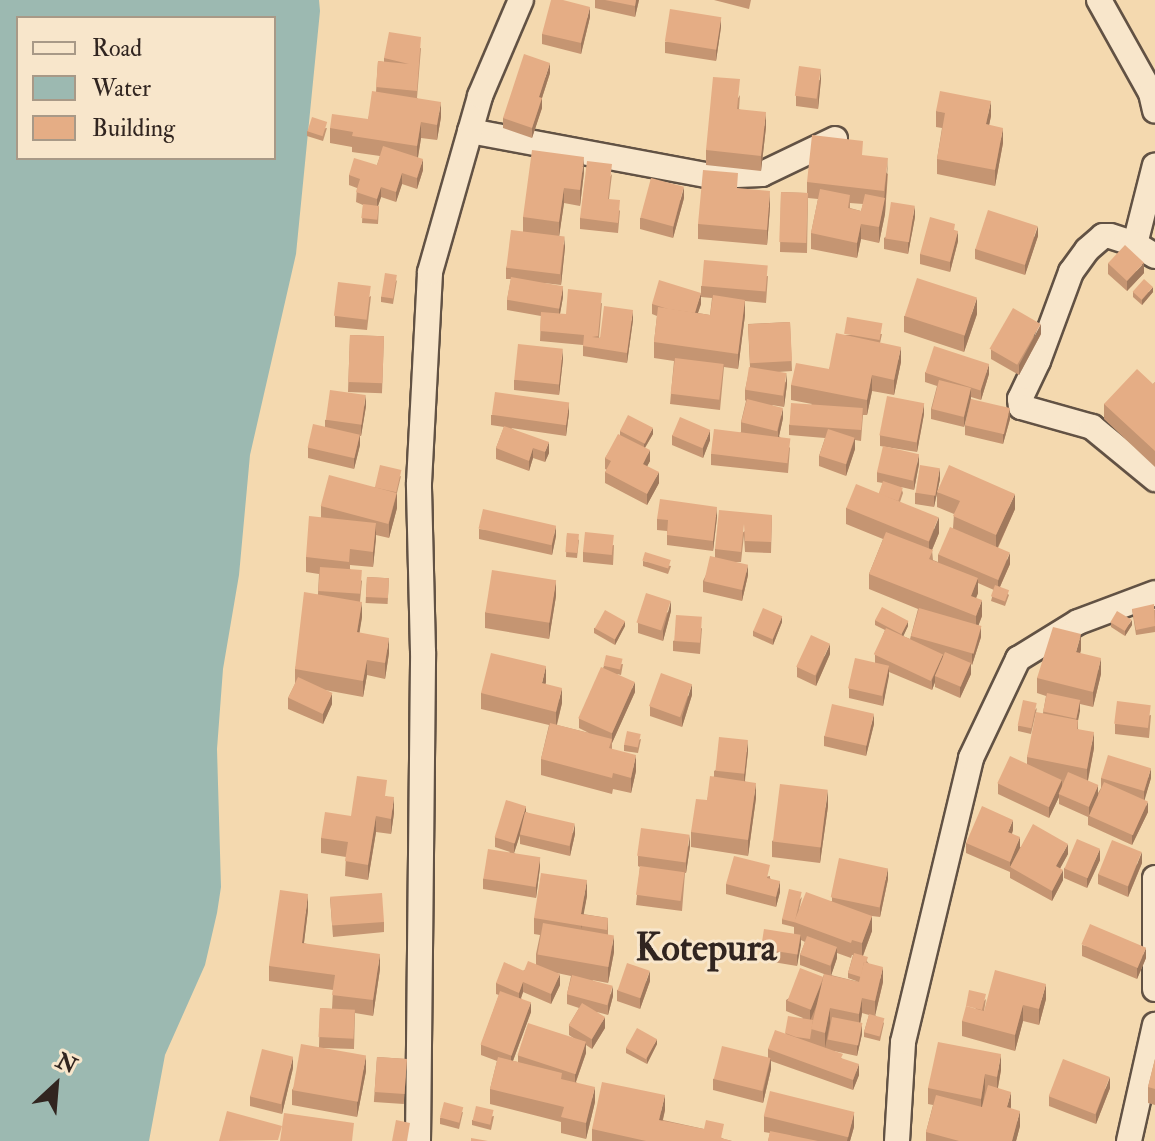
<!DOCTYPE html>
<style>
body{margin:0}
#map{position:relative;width:1155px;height:1141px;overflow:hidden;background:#f4d9af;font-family:"IM FELL Double Pica",serif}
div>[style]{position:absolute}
.water>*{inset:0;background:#9cb9b1}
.roads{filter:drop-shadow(2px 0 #625244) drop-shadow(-2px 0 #625244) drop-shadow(0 2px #625244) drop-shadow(0 -2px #625244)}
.minor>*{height:24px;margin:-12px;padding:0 12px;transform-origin:12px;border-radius:12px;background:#f8e6cb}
.wall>*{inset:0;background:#c59572;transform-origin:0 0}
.shaded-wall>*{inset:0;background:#a0795d}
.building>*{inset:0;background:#e5ad85;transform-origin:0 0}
span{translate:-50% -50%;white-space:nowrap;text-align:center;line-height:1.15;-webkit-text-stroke:6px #f8e6cb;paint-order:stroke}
.quarter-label{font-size:38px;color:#312520;font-weight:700}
.legend{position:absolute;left:16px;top:16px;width:260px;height:144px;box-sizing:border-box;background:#f8e6cb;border:2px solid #a89987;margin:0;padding:10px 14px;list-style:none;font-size:24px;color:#312520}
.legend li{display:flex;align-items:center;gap:16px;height:40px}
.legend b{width:40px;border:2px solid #a89987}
.north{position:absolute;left:16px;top:1045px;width:80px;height:80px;-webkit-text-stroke:6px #f8e6cb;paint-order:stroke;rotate:26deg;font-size:22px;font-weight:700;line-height:32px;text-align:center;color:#312520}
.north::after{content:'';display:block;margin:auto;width:28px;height:36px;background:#312520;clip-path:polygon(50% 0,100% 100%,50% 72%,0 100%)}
</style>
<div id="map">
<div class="water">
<i style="clip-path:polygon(evenodd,0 0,319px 0,320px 11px,296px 254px,250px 455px,239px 575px,223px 669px,217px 749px,221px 887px,217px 913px,205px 965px,165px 1055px,149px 1141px,0 1141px,0 0,18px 18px,274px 18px,274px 158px,18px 158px,18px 18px)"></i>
</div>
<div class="roads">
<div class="minor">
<i style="left:1099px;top:0;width:107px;rotate:60.8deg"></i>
<i style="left:1151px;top:93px;width:18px;rotate:77deg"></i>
<i style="left:470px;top:131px;width:245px;rotate:10.6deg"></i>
<i style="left:711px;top:176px;width:51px;rotate:-2.2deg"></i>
<i style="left:762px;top:174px;width:81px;rotate:-25.6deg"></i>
<i style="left:1135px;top:244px;width:81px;rotate:-75.8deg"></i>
<i style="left:1155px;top:256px;width:23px;rotate:-149deg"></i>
<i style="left:1135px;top:244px;width:26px;rotate:-162deg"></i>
<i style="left:1110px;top:236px;width:7px;rotate:180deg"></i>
<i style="left:1103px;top:236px;width:21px;rotate:139deg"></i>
<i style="left:1087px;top:250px;width:27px;rotate:126deg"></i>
<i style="left:1071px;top:272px;width:95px;rotate:110.3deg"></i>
<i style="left:1038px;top:361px;width:42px;rotate:115.3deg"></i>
<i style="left:1020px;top:399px;width:8px;rotate:83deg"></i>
<i style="left:1021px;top:407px;width:74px;rotate:15.7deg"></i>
<i style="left:1092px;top:427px;width:82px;rotate:39.5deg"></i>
<i style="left:1155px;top:878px;width:111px;rotate:90deg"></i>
<i style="left:418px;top:1141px;width:489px;rotate:-89.4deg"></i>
<i style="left:423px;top:652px;width:169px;rotate:-91.4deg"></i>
<i style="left:419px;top:483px;width:211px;rotate:-87deg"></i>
<i style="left:430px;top:272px;width:183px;rotate:-74.1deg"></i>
<i style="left:480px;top:96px;width:104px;rotate:-66.9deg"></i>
<i style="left:897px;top:1141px;width:99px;rotate:-86.5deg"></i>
<i style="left:903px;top:1042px;width:292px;rotate:-76.5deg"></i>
<i style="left:971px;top:758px;width:110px;rotate:-64.6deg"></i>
<i style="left:1018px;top:659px;width:70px;rotate:-31.7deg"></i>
<i style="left:1078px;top:622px;width:82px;rotate:-20.6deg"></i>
<i style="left:1129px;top:1141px;width:119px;rotate:-77.4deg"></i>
</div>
</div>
<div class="wall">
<i style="clip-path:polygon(595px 0,639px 0,635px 17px,595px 8px)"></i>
<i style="clip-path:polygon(714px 0,751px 0,749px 9px)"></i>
<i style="clip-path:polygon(590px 17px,581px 54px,542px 44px,542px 34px)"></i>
<i style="clip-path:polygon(721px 27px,716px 61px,665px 53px,665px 42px)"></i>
<i style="clip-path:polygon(421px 48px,417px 98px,441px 117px,437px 140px,421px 138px,418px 158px,423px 170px,417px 189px,402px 184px,396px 202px,381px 197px,378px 206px,379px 206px,378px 224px,362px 223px,363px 205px,356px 202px,357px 188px,349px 185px,349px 175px,377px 165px,380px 156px,352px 152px,352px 147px,330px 143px,330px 128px,368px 119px,376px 92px,378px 61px,384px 62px,384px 58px)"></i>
<i style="clip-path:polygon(550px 73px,542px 98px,542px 108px,532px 138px,503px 128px,503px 118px)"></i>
<i style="clip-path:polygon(821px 79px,818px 109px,796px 106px,796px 96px)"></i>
<i style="clip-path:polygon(740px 95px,739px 109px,766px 127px,761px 171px,706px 165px,706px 150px)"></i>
<i style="clip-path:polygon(936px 111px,991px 116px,989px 125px,1003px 143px,995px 186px,937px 174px,937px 159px,942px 128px,936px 127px)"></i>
<i style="clip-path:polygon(327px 128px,323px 141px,307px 136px,307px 131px)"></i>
<i style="clip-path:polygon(evenodd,863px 156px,888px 174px,885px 214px,879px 243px,861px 239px,857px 258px,811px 249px,811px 233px,818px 199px,808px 198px,807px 253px,780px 252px,781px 192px,807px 193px,807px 182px,863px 156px,850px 203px,863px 204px,861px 211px,850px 208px,850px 203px)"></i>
<i style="clip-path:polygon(584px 172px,580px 206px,564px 203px,559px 236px,565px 247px,561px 285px,544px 283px,563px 297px,560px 314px,566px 314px,602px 303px,599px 338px,633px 320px,627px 363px,583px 356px,583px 345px,540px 341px,541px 316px,507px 310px,507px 300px,511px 279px,506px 279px,506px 268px,523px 232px,523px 217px)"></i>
<i style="clip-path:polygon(612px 174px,609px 199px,620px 211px,618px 233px,580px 229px,580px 218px)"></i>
<i style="clip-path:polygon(684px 198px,673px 238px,640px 229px,640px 218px)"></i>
<i style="clip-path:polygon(770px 207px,767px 245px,698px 239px,698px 224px)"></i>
<i style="clip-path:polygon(915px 217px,908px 254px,884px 249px,884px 238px)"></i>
<i style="clip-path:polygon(955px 230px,958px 241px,950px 272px,920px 264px,920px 254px)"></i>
<i style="clip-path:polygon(1038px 236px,1025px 275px,975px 259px,975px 249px)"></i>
<i style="clip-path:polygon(1108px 263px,1144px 273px,1127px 291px,1108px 274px)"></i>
<i style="clip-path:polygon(768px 276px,766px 303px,745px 301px,745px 315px,738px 369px,724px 367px,720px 410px,670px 404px,674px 361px,654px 358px,654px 342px,657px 316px,652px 314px,652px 304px,701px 304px,698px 313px,710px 315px,712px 298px,701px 297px,701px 286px)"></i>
<i style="clip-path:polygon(397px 280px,393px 304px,381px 302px,381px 297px)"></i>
<i style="clip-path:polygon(1133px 292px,1153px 292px,1142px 305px,1133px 297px)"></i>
<i style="clip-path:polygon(371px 296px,367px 330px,335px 327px,335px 316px)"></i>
<i style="clip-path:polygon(977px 314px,964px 352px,904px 332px,904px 316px)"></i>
<i style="clip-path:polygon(790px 322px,792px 371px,778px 372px,787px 384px,784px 407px,772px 405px,783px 418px,779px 436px,790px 448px,788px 473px,711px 465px,711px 454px,741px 432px,741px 422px,746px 401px,745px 400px,745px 390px,750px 367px,748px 324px)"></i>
<i style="clip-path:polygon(882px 334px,880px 343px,901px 362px,894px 395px,872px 391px,867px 415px,863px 415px,861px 441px,855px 440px,855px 449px,846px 476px,819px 466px,819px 456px,825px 438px,789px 435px,789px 425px,812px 404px,791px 400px,791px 385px,829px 369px,844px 335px)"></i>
<i style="clip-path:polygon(1041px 334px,1019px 375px,991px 359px,991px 349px)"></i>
<i style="left:350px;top:335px;width:34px;height:57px;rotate:2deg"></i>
<i style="clip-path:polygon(563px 359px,559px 395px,514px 390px,514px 380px)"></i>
<i style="clip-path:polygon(925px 372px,989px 374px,981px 400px,971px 397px,971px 399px,1010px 419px,1003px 444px,965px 435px,965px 425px,970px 404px,964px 427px,931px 419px,931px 409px,937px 386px,925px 382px)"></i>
<i style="clip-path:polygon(1155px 382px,1155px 467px,1104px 419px,1104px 404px,1153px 384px)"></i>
<i style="clip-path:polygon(366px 406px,361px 436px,360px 436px,360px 445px,354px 469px,308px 458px,308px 447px,325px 427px,325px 420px)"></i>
<i style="clip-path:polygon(569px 413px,566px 436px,511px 428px,549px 453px,545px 462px,533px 458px,529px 471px,496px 459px,496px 448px,504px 427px,491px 425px,491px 415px)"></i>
<i style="clip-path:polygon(924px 414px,917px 452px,880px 446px,880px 435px)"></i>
<i style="clip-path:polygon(620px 431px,653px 434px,645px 448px,650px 461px,647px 466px,659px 483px,647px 505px,605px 483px,605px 472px,607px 470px,605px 469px,605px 458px,620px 435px)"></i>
<i style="clip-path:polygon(672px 435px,710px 440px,703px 458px,672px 445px)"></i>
<i style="clip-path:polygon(919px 464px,914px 490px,901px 487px,903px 493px,900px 502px,939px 533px,932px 550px,933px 560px,938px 562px,938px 555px,953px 528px,954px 514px,937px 507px,937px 492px,1015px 509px,998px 548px,1010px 564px,1000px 587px,1009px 595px,1005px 606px,991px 601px,994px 590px,978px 583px,978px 593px,976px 598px,982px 616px,978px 626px,981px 637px,972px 665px,971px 664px,971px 674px,960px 698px,935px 687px,935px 682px,932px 690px,889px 672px,883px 706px,849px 698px,849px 688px,875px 663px,875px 655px,885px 630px,875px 625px,875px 620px,908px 626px,903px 636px,910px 639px,918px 609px,869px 589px,869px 574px,883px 539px,846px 524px,846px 508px,879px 494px,883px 483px,877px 482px,877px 472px)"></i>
<i style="clip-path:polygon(401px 476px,397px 493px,397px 508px,389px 538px,376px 535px,373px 567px,350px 565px,350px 569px,362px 581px,360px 602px,362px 617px,359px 633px,389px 653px,385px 679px,367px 675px,363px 697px,325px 690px,332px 704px,323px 724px,288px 709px,288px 698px,295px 684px,295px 669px,318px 594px,319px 574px,306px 572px,306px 557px,321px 517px,321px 506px,375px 487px)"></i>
<i style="clip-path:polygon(940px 479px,934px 507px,915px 504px,915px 493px)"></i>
<i style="clip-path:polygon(772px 515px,771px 553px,745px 552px,744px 535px,741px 562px,734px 562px,748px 575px,742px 601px,703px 592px,703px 581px,715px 557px,715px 549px)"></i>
<i style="clip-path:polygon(717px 517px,713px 551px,667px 545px,667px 531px,657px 530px,657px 519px)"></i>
<i style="clip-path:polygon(479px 529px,556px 536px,552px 555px,479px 539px)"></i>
<i style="clip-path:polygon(567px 533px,579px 540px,577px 558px,566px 557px)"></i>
<i style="clip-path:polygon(614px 545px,613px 565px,583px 562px,583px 552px)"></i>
<i style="clip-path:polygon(643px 561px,671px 566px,668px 574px,643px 566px)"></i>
<i style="left:367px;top:577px;width:22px;height:26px;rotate:3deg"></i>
<i style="clip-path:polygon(556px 596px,549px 639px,485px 628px,485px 612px)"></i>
<i style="clip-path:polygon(1132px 609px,1155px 610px,1155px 632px,1136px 635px)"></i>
<i style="clip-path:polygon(671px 611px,663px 641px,638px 633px,638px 623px)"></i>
<i style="clip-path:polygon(782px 622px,773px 645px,753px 636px,753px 631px)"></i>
<i style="clip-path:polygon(1111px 622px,1132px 625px,1125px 636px,1111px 627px)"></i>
<i style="clip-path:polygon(625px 626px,615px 645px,594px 633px,594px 628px)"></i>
<i style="clip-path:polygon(702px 628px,700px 654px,673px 651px,673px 641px)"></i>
<i style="clip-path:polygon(1081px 650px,1080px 653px,1101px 674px,1093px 707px,1080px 704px,1078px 720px,1078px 729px,1094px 748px,1088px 781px,1098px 793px,1101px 788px,1101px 778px,1151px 778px,1144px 800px,1148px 812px,1132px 845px,1088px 825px,1088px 817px,1059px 804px,1059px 797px,1049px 818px,998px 794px,998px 783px,1027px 764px,1027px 757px,1043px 713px,1046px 696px,1037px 693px,1037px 678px)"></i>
<i style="clip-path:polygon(830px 654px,816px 686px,797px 677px,797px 667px)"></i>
<i style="clip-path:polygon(623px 664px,621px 675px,617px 674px,635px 692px,612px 743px,612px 749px,636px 771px,631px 793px,613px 789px,612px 794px,541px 775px,541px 759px,549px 725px,481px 709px,481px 693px,546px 682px,545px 684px,562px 703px,557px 725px,589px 733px,579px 728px,579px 718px,604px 666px)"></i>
<i style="clip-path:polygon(692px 695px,682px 727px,650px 716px,650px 706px)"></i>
<i style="clip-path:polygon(1037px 708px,1031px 734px,1018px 731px,1018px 726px)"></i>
<i style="clip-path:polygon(1151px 715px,1149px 738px,1115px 734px,1115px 724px)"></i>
<i style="clip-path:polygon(874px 724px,866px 756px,824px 746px,824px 736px)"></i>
<i style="clip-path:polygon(641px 739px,638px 753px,624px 751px,624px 745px)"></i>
<i style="clip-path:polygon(748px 751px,745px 781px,756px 798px,748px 856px,691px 847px,691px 832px,707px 800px,714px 776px,714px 771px)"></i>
<i style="clip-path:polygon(387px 796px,394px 813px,391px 834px,376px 832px,368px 880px,345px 876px,346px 857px,321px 853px,321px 838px,351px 816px)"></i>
<i style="clip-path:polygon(828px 806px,820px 863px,772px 857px,772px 841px)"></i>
<i style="clip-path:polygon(526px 812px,575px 834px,570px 856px,520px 844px,520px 835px,514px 853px,540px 867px,536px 898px,483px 889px,483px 879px,510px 852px,495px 847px,495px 837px)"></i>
<i style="clip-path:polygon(1013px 830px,1012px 834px,1020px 847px,1068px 854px,1060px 868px,1063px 880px,1052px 901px,1010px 878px,1010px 872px,966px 853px,966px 843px)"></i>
<i style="clip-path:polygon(690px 846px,686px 873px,685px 873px,682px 911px,636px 905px,640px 867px,638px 866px,638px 856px)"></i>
<i style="clip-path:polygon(1100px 860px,1087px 888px,1064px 878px,1064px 868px)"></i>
<i style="clip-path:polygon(1142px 863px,1128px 897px,1098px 884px,1098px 874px)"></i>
<i style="clip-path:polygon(770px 876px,770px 878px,780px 892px,776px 907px,726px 894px,726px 884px)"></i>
<i style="clip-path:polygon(evenodd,888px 879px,880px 917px,872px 916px,872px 931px,863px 956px,883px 982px,875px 1015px,884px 1023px,880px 1041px,864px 1037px,864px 1032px,869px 1015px,862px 1013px,860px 1023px,862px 1034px,857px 1056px,834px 1051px,859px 1075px,853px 1090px,771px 1061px,771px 1069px,763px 1103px,713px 1090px,713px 1079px,768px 1058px,768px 1049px,803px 1018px,786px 1011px,786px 1000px,823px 977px,824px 974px,800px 965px,800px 955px,805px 942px,801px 940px,797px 966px,761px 960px,761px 949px,794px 934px,794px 927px,782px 924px,782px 919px,802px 897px,799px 910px,832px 901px,832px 897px,888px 879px,837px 953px,851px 958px,852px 955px,853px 955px,848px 973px,848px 978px,859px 982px,831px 975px,837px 958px,837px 953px)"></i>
<i style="clip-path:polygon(evenodd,587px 896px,583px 914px,608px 918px,608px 935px,614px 952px,608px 983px,592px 980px,613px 996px,608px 1015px,597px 1012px,605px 1028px,592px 1049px,586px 1045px,586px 1053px,576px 1082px,595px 1102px,586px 1139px,561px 1133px,561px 1122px,490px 1104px,490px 1089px,497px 1061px,481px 1055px,481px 1045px,499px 995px,496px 994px,496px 983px,536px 965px,536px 954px,540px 935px,534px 934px,534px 918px,587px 896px,557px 973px,571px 976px,567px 994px,567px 1004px,579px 1008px,569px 1025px,569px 1035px,575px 1039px,518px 1055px,518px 1062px,513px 1061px,531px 1012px,521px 998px,523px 992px,551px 1004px,560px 985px,557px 973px)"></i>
<i style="clip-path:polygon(330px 898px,384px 922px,384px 932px,333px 937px)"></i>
<i style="clip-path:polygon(308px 910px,304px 943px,380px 969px,373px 1016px,355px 1013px,354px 1049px,322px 1048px,366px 1071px,357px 1117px,292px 1105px,292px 1090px,319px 1047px,320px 1008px,332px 1009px,333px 990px,269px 981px,269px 966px)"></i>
<i style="clip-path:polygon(1082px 945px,1146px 958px,1137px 979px,1082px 956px)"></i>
<i style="clip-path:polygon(650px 981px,640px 1009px,617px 1001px,617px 990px)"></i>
<i style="clip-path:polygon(986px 999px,984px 1011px,1046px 999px,1039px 1025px,1023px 1021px,1015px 1051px,962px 1036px,962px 1021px)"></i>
<i style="clip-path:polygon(657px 1044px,647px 1064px,626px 1053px,626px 1048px)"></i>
<i style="left:377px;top:1057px;width:30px;height:45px;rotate:4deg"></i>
<i style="clip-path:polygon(1155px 1059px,1155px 1105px,1148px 1103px,1148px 1087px)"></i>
<i style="clip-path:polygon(293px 1068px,282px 1114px,250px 1106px,250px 1096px)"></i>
<i style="clip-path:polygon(1001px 1070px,998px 1088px,1020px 1126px,1016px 1141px,926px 1141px,926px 1132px,933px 1105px,928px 1104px,928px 1088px)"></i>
<i style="clip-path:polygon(1110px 1088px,1096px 1124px,1049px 1106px,1049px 1096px)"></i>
<i style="clip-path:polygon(665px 1110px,663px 1120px,704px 1129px,724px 1139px,732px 1141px,592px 1141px,592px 1129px)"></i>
<i style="clip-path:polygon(463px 1112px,459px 1129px,440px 1124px,440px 1118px)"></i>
<i style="clip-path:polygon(494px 1116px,491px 1130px,472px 1125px,472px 1120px)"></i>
<i style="clip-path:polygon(764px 1116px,854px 1127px,850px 1141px,768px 1141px,770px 1133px,764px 1132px)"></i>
</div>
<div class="shaded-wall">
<i style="clip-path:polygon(636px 0,639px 0,635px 17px,635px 6px)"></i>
<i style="clip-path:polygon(590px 7px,590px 17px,581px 54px,581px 43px)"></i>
<i style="clip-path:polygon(721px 17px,721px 27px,716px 61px,716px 50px)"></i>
<i style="clip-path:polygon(550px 63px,550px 73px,539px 107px,539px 97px)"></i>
<i style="clip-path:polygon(821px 69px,821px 79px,818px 109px,818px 98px)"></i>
<i style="clip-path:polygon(542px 98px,542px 108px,532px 138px,532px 128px)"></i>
<i style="clip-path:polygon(991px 101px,991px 116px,986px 140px,986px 124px)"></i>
<i style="clip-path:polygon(441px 102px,441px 117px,437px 140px,437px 125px)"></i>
<i style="clip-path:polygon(766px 112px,766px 127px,761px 171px,761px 156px)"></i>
<i style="clip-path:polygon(421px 122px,421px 138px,417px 162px,417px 146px)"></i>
<i style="clip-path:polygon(1003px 128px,1003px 143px,995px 186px,995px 170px)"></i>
<i style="clip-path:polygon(584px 157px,584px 172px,580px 206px,580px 190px)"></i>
<i style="clip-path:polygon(888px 158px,885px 214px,879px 243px,879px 227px,884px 201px)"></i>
<i style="clip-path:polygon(423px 159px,423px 170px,417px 189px,417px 178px)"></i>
<i style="clip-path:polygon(402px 173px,402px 184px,396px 202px,396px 192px)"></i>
<i style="clip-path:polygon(381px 187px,381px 197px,377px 209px,377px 199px)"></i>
<i style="clip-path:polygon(684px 187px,684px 198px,673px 238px,673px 228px)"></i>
<i style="clip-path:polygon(564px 188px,564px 203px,559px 237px,559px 222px)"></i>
<i style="clip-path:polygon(770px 191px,770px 207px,767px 245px,767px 230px)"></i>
<i style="clip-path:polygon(915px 206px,915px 217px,908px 254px,908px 243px)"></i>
<i style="clip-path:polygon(861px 224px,861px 239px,857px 258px,857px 243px)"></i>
<i style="clip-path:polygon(1038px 226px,1038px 236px,1025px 275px,1025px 265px)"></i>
<i style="clip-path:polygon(958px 231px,958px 241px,950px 272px,950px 262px)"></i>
<i style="clip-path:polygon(565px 237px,565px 247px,561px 285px,561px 274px)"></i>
<i style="clip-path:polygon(1144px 263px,1144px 273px,1127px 291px,1127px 281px)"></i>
<i style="clip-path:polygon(563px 286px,563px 297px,559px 319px,559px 309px)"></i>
<i style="clip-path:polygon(1153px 287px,1153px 292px,1142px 305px,1142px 300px)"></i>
<i style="clip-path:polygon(701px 293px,701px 304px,693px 327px,693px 317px)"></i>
<i style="clip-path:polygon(977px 298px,977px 314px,964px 352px,964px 337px)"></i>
<i style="clip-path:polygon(745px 300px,745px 315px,738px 369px,738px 354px)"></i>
<i style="clip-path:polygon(633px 310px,633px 320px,627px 363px,627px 353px)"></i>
<i style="clip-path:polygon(1041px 324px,1041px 334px,1019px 375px,1019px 365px)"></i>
<i style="clip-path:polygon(901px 347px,901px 362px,894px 395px,894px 380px)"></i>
<i style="clip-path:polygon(563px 349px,563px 359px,559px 395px,559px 385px)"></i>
<i style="clip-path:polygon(989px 364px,989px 374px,981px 400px,981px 389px)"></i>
<i style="clip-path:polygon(787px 373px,787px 384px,784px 407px,784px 396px)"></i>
<i style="clip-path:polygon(872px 375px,872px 391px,867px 415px,867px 400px)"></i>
<i style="clip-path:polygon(971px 388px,971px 398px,964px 427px,964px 417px)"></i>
<i style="clip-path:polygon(366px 395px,366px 406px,361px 436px,361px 426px)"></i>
<i style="clip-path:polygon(569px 403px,569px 413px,566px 436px,566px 425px)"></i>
<i style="clip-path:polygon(924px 403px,924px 414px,917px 452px,917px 442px)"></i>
<i style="clip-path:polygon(783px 408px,783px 418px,778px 441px,778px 430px)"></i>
<i style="clip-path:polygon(1010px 408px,1010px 419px,1003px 444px,1003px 434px)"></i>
<i style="clip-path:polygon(653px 428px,653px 434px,644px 449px,644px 443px)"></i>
<i style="clip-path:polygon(710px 430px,710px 440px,703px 458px,703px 448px)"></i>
<i style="clip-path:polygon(360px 435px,360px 445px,354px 469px,354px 458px)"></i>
<i style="clip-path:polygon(855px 438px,855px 449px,846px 476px,846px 465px)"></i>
<i style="clip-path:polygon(549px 442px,549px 453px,545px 462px,545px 452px)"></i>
<i style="clip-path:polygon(533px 448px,533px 458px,529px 471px,529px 461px)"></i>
<i style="clip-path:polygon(650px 450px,650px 461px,643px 474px,643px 464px)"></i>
<i style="clip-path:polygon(919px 454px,919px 464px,914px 490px,914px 480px)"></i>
<i style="clip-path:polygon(940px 468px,940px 479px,934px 507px,934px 497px)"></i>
<i style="clip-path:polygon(659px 472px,659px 483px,647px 505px,647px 494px)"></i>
<i style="clip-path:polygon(397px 493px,397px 508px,389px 538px,389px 523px)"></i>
<i style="clip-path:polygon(1015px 494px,1015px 509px,996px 551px,996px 535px)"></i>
<i style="clip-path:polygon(717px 507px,717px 517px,713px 551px,713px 541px)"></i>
<i style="clip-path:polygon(939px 517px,939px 533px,929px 557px,929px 542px)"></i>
<i style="clip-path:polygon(376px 523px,376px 539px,373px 567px,373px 552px)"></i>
<i style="clip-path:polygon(556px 526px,556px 536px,552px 555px,552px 545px)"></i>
<i style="clip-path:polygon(1010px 553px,1010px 564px,998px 591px,998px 581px)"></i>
<i style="clip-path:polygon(748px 565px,748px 575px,742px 601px,742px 591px)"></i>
<i style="clip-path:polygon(978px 578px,978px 593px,971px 611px,971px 596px)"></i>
<i style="clip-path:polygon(556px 580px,556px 596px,549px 639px,549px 623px)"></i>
<i style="clip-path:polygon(982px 600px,982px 616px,976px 632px,976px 616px)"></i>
<i style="clip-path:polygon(671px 601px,671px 611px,663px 641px,663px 631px)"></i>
<i style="clip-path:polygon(362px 602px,362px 617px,357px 648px,357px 632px)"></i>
<i style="clip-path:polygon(782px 616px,782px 622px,773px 645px,773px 639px)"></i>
<i style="clip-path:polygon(1132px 620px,1132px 625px,1125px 636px,1125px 630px)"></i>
<i style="clip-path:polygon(625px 621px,625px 626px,615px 645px,615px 639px)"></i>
<i style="clip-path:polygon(908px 621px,908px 626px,902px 639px,902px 633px)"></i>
<i style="clip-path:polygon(981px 626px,981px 637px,972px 665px,972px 654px)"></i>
<i style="clip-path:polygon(1081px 634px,1081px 650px,1076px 667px,1076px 652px)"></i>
<i style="clip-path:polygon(389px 638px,389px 653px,385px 679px,385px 663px)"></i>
<i style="clip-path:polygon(830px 644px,830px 654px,816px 686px,816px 676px)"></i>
<i style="clip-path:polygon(943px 654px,943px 664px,935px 676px,935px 682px,932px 690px,932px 680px)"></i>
<i style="clip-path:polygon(1101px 658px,1101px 674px,1093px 707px,1093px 692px)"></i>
<i style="clip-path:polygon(367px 660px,367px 675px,363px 697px,363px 681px)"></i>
<i style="clip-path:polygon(971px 663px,971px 674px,960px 698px,960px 687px)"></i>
<i style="clip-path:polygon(546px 666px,546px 682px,542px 698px,542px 683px)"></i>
<i style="clip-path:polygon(889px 666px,889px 676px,883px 706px,883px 695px)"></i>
<i style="clip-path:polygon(635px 682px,635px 692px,612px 743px,612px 733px)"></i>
<i style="clip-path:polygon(692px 684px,692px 695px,682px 727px,682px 717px)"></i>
<i style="clip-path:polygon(562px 688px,562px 703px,556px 727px,556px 712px)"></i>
<i style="clip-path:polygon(332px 693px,332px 704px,323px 724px,323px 714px)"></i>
<i style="clip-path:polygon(1080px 700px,1080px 711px,1076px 730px,1076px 720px)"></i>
<i style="clip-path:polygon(874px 714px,874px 724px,866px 756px,866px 746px)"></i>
<i style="clip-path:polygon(1094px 732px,1094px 748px,1087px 784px,1087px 769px)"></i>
<i style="clip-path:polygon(748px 740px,748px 751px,744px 786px,744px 776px)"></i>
<i style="clip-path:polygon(636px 755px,636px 771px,631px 793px,631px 778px)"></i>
<i style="clip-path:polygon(1151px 768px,1151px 778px,1144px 802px,1144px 792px)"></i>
<i style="clip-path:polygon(1062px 780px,1062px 790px,1059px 794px,1059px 797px,1049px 818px,1049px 807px)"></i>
<i style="clip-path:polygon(756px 783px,756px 798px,748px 856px,748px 840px)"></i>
<i style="clip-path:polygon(1098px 785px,1098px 796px,1089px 817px,1089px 806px)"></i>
<i style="clip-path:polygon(828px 790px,828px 806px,820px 863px,820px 848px)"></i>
<i style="clip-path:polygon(394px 797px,394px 813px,391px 834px,391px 819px)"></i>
<i style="clip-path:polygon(1148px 802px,1148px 812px,1132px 845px,1132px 835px)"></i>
<i style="clip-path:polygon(526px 806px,526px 816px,514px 853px,514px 843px)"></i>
<i style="clip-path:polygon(376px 816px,376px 832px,368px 880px,368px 865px)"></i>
<i style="clip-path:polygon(1013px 820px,1013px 830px,1008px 843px,1008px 832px)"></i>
<i style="clip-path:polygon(575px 824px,575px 834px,570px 856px,570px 846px)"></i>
<i style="clip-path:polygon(690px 835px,690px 846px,686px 873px,686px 863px)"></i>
<i style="clip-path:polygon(1020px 837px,1020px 848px,1010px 868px,1010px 862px)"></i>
<i style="clip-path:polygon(1068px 844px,1068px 854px,1056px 876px,1056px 866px)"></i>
<i style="clip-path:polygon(1100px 849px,1100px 860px,1087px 888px,1087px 878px)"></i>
<i style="clip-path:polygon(1142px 852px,1142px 863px,1128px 897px,1128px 887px)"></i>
<i style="clip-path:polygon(540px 857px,540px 867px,536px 898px,536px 887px)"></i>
<i style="clip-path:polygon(888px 868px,888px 879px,880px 917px,880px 907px)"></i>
<i style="clip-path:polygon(1063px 870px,1063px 880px,1052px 901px,1052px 891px)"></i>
<i style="clip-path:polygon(587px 880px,587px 896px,581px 929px,581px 914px)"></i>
<i style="clip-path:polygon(780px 881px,780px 892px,776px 907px,776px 897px)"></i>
<i style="clip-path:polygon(308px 894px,308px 910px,302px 958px,302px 943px)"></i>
<i style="clip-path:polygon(872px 916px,872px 931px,862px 958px,862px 943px)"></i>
<i style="clip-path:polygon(801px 935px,801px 945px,797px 966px,797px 956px)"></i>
<i style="clip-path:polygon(614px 936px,614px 952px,608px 983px,608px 968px)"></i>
<i style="clip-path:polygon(837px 947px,837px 958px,831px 976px,831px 966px)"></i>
<i style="clip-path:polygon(1146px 948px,1146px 958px,1137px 979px,1137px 968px)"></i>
<i style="clip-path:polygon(380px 954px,380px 969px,373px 1016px,373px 1000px)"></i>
<i style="clip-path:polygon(883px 967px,883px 982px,875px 1016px,875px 1001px)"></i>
<i style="clip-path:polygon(650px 971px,650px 981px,640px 1009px,640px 998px)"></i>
<i style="clip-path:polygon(560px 974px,560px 985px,551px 1004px,551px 994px)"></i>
<i style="clip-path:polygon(824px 978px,824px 988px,810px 1021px,810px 1010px)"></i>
<i style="clip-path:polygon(523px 982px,523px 992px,519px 1004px,519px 993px)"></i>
<i style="clip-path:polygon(1046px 984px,1046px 999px,1039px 1025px,1039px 1009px)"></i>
<i style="clip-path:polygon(613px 986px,613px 996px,608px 1015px,608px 1005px)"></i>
<i style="clip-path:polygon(862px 998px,862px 1013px,859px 1030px,859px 1014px)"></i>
<i style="clip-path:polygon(531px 1002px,531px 1012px,511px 1066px,511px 1056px)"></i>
<i style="clip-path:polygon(1023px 1005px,1023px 1021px,1015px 1051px,1015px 1035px)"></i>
<i style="clip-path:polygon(830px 1008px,830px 1023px,825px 1048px,825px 1033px)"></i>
<i style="clip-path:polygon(605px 1017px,605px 1028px,592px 1049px,592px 1039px)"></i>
<i style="clip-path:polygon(862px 1023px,862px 1034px,857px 1056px,857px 1045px)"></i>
<i style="clip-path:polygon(657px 1039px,657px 1044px,647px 1064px,647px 1058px)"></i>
<i style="clip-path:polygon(586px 1042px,586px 1053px,575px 1084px,575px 1074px)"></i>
<i style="clip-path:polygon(1001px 1054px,1001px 1070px,997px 1092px,997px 1077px)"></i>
<i style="clip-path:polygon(366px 1056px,366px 1071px,357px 1117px,357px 1102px)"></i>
<i style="clip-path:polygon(293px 1057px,293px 1068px,282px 1114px,282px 1103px)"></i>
<i style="clip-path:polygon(771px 1058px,771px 1069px,763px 1103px,763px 1092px)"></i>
<i style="clip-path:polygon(859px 1064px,859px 1075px,853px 1090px,853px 1080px)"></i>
<i style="clip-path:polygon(985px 1074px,985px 1090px,981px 1114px,981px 1099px)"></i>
<i style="clip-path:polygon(1110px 1077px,1110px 1088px,1096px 1124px,1096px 1114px)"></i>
<i style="clip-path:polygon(595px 1087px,595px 1102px,586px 1139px,586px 1123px)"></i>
<i style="clip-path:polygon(1011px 1092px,1011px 1107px,1007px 1123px,1007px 1107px)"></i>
<i style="clip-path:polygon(665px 1095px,665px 1110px,659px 1135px,659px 1120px)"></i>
<i style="clip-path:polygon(1020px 1111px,1020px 1126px,1016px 1141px,1012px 1141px)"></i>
<i style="clip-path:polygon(854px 1112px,854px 1127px,850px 1141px,847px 1141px)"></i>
</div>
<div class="building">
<i style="clip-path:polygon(551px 0,563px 0,590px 7px,581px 43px,542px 34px)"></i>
<i style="clip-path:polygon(605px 0,636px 0,635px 6px)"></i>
<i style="left:670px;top:9px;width:52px;height:33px;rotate:9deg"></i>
<i style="clip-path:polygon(389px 32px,421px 37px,417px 91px,376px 87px,378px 61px,409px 64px,384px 58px)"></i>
<i style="clip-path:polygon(524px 54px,550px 63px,539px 97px,542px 98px,532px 128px,503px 118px)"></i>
<i style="left:799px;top:66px;width:22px;height:30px;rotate:8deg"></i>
<i style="clip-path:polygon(713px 77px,740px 79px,737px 109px,766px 112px,761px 156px,706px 150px)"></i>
<i style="clip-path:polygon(372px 91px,441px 102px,437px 125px,421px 122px,417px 146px,352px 136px,353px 132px,330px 128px,332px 114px,368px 119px)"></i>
<i style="clip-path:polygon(940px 91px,991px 101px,986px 124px,1003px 128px,995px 170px,937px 159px,945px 113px,936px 111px)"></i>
<i style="left:312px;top:117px;width:16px;height:15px;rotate:18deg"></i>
<i style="clip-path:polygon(812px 135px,863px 141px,862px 155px,888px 158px,884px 191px,807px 182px)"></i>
<i style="clip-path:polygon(383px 146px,423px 159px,417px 178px,402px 173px,396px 192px,381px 187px,377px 199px,356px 192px,360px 179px,349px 175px,354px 158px,377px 165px)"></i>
<i style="clip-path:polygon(532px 150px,584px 157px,580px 190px,564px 188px,559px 222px,523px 217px)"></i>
<i style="clip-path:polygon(587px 161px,612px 164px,608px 199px,620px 200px,618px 223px,580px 218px)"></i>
<i style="clip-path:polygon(703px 170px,738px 173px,737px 188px,770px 191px,767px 230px,698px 224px)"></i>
<i style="left:651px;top:178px;width:34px;height:41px;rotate:15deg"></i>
<i style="clip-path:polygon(820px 189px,850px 195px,848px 208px,861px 211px,865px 194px,885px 198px,879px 227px,861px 224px,857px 243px,811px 233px)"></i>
<i style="left:781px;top:192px;width:27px;height:50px;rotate:2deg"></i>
<i style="left:891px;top:202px;width:24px;height:37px;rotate:9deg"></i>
<i style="left:363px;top:204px;width:16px;height:14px;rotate:7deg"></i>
<i style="left:988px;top:210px;width:52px;height:41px;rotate:18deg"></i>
<i style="clip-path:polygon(930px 217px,955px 224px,954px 230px,958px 231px,950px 262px,920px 254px)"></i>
<i style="left:511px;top:230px;width:54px;height:38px;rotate:7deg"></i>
<i style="left:1125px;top:245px;width:26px;height:25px;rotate:43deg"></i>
<i style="left:704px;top:260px;width:64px;height:26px;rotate:5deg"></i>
<i style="left:385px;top:273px;width:12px;height:24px;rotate:9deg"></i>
<i style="left:511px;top:277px;width:53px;height:23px;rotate:10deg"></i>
<i style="left:917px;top:278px;width:63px;height:40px;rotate:18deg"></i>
<i style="left:1144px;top:279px;width:12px;height:17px;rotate:42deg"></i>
<i style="clip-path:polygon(659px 280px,701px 293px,695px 313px,668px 309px,652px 304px)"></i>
<i style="left:338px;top:282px;width:33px;height:34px;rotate:7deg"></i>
<i style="clip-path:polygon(568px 289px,602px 293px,598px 336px,592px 337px,600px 338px,604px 306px,633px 310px,627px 353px,583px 346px,584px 335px,540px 331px,541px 312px,566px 314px)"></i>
<i style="clip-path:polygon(713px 295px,745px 300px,738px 354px,654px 342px,658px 307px,710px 315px)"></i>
<i style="left:1013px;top:308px;width:32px;height:47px;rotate:30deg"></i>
<i style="left:847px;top:317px;width:36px;height:17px;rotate:10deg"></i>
<i style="left:790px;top:322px;width:39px;height:42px;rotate:87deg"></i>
<i style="clip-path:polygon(836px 333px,901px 347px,894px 380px,872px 375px,867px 400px,791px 385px,796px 363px,829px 369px)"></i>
<i style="left:350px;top:335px;width:34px;height:47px;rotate:2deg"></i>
<i style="left:518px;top:344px;width:45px;height:36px;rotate:6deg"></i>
<i style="left:934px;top:346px;width:58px;height:28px;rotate:18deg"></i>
<i style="left:675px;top:358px;width:49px;height:36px;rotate:7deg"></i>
<i style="left:749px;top:367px;width:38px;height:23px;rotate:9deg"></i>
<i style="clip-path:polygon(1137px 369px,1153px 384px,1155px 382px,1155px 451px,1104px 404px)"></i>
<i style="left:939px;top:380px;width:33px;height:30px;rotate:14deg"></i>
<i style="left:330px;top:390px;width:36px;height:30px;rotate:8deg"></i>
<i style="left:495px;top:392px;width:75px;height:23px;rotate:8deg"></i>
<i style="left:887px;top:396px;width:38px;height:40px;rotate:11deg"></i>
<i style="left:747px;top:399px;width:37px;height:24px;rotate:14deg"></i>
<i style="left:971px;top:399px;width:40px;height:27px;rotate:13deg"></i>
<i style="left:791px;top:403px;width:72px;height:22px;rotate:4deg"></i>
<i style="left:628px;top:415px;width:28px;height:18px;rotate:27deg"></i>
<i style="left:680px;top:417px;width:33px;height:20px;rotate:23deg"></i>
<i style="left:313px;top:424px;width:48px;height:24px;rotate:13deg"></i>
<i style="clip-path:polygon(504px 426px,549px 442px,545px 452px,533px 448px,529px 461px,496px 448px)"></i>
<i style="left:714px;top:429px;width:77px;height:25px;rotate:7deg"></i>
<i style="left:828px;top:429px;width:28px;height:28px;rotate:18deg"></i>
<i style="clip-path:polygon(618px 434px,650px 450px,643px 464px,659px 472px,647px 494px,605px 472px,611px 461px,605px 458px)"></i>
<i style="left:883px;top:446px;width:37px;height:27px;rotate:13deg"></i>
<i style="left:380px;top:465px;width:22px;height:23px;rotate:13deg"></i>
<i style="left:920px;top:465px;width:20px;height:28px;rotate:9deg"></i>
<i style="clip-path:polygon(949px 465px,1015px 494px,996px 535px,953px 516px,960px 501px,937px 492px)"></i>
<i style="left:329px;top:475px;width:70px;height:32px;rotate:15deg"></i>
<i style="left:883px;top:481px;width:21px;height:14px;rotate:19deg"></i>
<i style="left:856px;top:484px;width:89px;height:26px;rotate:22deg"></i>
<i style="clip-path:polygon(660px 499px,717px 507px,713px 541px,667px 535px,668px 520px,657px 519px)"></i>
<i style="left:483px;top:509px;width:75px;height:20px;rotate:13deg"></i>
<i style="clip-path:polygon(719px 510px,772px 515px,771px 542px,745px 541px,744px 524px,741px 552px,715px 549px)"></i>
<i style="clip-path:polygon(309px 516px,376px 523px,373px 552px,350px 549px,349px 562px,306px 557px)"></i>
<i style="left:950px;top:527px;width:65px;height:30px;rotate:23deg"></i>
<i style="left:585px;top:532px;width:29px;height:20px;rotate:6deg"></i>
<i style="clip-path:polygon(886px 532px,933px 550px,929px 559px,978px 578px,971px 596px,982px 600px,976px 616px,869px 574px)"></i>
<i style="left:567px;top:533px;width:12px;height:19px;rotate:5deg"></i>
<i style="left:645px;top:552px;width:27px;height:9px;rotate:17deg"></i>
<i style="left:710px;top:556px;width:39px;height:26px;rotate:13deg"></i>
<i style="left:320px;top:567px;width:42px;height:24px;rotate:4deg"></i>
<i style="left:492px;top:570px;width:65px;height:43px;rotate:9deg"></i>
<i style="left:367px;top:577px;width:22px;height:20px;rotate:3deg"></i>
<i style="left:995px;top:585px;width:15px;height:12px;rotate:20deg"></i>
<i style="clip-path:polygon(304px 592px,362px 602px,357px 632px,389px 638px,385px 663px,367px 660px,363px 681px,295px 669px)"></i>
<i style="left:646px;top:593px;width:26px;height:31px;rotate:18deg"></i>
<i style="clip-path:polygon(1154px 604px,1155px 626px,1136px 630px,1132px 609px)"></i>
<i style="left:882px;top:607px;width:30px;height:15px;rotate:28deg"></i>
<i style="left:763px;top:608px;width:21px;height:25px;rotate:23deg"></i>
<i style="left:919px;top:608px;width:65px;height:29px;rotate:16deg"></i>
<i style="left:605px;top:610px;width:23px;height:21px;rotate:29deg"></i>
<i style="left:1117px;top:611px;width:17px;height:13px;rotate:31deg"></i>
<i style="left:676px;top:615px;width:26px;height:26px;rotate:4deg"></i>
<i style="clip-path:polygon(1053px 627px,1081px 634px,1076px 652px,1101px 658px,1093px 692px,1037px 678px)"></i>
<i style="left:886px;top:628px;width:63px;height:29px;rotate:25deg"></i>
<i style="left:811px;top:635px;width:21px;height:35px;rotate:25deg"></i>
<i style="left:945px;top:652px;width:28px;height:26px;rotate:23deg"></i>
<i style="clip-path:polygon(491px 653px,546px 666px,542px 683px,562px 688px,556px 712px,481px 693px)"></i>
<i style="left:606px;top:655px;width:17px;height:11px;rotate:13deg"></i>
<i style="left:855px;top:658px;width:35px;height:31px;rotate:13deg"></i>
<i style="left:601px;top:667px;width:37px;height:56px;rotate:24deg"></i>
<i style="left:661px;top:673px;width:33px;height:35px;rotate:20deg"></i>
<i style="left:298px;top:677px;width:38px;height:23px;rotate:25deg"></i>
<i style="left:1047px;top:693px;width:34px;height:19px;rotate:12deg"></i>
<i style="left:1023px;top:700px;width:14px;height:26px;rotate:12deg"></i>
<i style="left:1117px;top:701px;width:34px;height:23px;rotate:7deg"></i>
<i style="left:832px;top:704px;width:43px;height:33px;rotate:13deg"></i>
<i style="clip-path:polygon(1036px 712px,1078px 720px,1077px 729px,1094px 732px,1087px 769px,1027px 757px)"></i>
<i style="clip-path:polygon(550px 723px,612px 739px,609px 748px,636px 755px,631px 778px,613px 773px,612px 778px,541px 759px)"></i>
<i style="left:627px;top:731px;width:14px;height:14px;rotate:12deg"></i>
<i style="left:719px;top:737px;width:29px;height:34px;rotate:6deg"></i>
<i style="left:1108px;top:755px;width:45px;height:24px;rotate:17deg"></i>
<i style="left:1010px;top:756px;width:57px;height:30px;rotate:25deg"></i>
<i style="left:1068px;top:772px;width:33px;height:24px;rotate:23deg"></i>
<i style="clip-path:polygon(357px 776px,387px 780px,385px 796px,394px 797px,391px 819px,376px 816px,368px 865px,345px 861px,348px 842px,321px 838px,325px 812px,351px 816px)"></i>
<i style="clip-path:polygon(710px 776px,756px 783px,748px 840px,691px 832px,696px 799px,707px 800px)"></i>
<i style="left:1104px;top:782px;width:48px;height:37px;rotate:24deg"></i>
<i style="left:780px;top:784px;width:48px;height:58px;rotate:7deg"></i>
<i style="left:506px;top:800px;width:21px;height:39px;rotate:17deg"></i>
<i style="clip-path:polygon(982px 806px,1013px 820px,1008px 832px,1020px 837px,1010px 862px,966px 843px)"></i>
<i style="left:525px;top:812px;width:51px;height:23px;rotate:13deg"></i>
<i style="clip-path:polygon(1033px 824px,1068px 844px,1056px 866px,1063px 870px,1052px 891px,1010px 867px)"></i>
<i style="left:641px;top:828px;width:49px;height:28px;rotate:8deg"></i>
<i style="left:1077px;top:839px;width:25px;height:32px;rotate:23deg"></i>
<i style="left:1112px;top:840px;width:32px;height:37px;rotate:22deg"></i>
<i style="left:488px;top:849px;width:53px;height:30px;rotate:9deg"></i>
<i style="clip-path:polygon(734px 856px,770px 865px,767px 878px,780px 881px,776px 897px,726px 884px)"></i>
<i style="left:839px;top:858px;width:50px;height:40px;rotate:12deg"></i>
<i style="left:640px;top:866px;width:45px;height:29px;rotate:8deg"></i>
<i style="clip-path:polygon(541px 873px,587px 880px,581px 914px,608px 918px,607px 930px,534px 918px)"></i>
<i style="left:789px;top:889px;width:13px;height:31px;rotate:13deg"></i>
<i style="clip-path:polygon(280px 890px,308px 894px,302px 943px,380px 954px,373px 1000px,332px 995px,335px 975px,269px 966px)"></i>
<i style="clip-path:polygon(806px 892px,872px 916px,862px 943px,852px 940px,851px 943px,794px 922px)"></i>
<i style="left:382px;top:893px;width:29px;height:52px;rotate:86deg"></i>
<i style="left:543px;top:923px;width:72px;height:32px;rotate:10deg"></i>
<i style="left:1090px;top:924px;width:61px;height:22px;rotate:23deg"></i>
<i style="left:764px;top:929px;width:37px;height:20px;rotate:9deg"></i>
<i style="left:807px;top:936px;width:32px;height:20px;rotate:20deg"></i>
<i style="clip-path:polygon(854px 953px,868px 957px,866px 963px,864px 962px,861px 977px,848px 973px)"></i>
<i style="clip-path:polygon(528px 961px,560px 974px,551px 994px,523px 982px,519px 993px,496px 983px,504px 962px,524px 971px)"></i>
<i style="clip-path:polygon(864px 962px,883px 967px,875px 1001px,862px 998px,859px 1014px,830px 1008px,825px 1033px,811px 1029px,824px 974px,859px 982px)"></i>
<i style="left:627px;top:963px;width:24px;height:29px;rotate:19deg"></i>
<i style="left:800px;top:968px;width:25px;height:35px;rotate:21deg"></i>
<i style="clip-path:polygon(995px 970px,1046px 984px,1039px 1009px,1023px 1005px,1015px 1035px,962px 1021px,966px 1006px,984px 1011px)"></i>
<i style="left:572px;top:975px;width:42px;height:20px;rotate:15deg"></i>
<i style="clip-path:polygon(969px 990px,986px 994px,982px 1010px,966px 1006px,965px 1011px)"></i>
<i style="left:500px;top:991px;width:33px;height:57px;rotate:20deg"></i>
<i style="left:582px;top:1003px;width:27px;height:26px;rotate:31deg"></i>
<i style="left:320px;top:1008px;width:35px;height:29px;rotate:3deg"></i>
<i style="left:869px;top:1014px;width:16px;height:19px;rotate:15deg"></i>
<i style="clip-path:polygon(788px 1016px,813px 1020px,810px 1039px,796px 1037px,785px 1033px)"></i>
<i style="left:832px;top:1017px;width:31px;height:23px;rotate:11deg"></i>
<i style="left:528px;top:1023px;width:61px;height:34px;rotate:18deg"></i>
<i style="left:637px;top:1028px;width:23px;height:23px;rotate:29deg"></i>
<i style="clip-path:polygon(775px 1030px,843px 1054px,841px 1058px,859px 1064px,853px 1080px,768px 1049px)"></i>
<i style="clip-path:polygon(938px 1042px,1001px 1054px,997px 1077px,985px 1074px,981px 1099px,928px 1088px)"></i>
<i style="left:301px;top:1044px;width:66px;height:47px;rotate:10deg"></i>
<i style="left:722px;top:1046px;width:50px;height:34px;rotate:14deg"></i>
<i style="left:262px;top:1049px;width:32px;height:49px;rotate:14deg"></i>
<i style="left:377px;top:1057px;width:30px;height:35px;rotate:4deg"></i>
<i style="clip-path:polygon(498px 1057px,562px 1073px,561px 1079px,595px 1087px,586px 1123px,561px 1117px,564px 1107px,490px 1089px)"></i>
<i style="left:1063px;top:1059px;width:50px;height:40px;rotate:21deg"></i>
<i style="clip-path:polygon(1155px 1059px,1155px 1089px,1148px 1087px)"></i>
<i style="clip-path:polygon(602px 1082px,665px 1095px,659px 1120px,704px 1129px,706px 1120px,724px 1124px,721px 1138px,732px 1141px,646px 1141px,592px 1129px)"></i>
<i style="clip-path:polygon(988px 1085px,1011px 1092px,1007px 1107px,1020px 1111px,1012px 1141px,959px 1141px,926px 1132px,936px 1095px,982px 1107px)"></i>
<i style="left:770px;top:1091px;width:87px;height:26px;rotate:14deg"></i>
<i style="left:444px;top:1102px;width:20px;height:16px;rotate:15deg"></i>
<i style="left:476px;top:1106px;width:18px;height:15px;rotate:13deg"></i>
<i style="clip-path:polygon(227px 1111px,282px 1126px,278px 1140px,219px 1141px)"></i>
<i style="clip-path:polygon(284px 1113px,354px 1123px,352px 1141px,280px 1141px)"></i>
<i style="clip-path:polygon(396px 1120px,410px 1123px,407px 1141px,392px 1141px)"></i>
<i style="clip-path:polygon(770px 1131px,818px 1141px,768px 1141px)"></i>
<i style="clip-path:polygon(471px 1138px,488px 1141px,471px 1141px)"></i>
</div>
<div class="quarter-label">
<span style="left:706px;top:949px">Kotepura</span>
</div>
<ul class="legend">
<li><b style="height:10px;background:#f8e6cb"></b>Road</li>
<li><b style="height:22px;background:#9cb9b1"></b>Water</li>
<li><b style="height:22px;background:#e5ad85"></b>Building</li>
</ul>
<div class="north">N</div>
</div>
